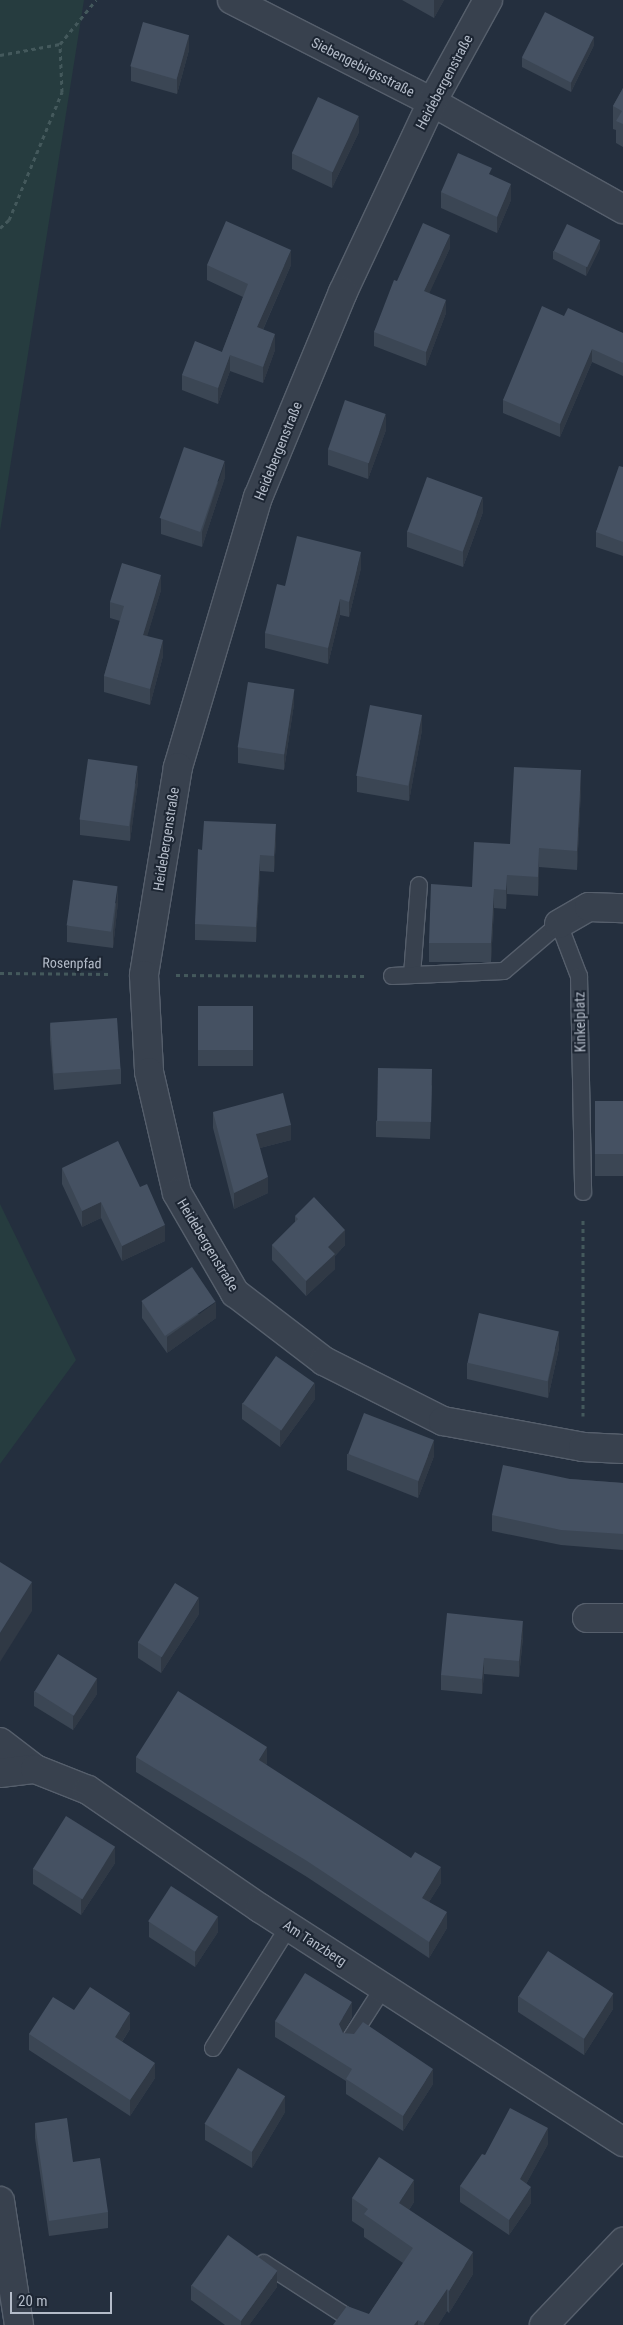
<!DOCTYPE html>
<meta charset="utf-8">
<style>
body{margin:0}
#map{position:relative;width:623px;height:2325px;overflow:hidden;background:#242f3e;font-family:"Roboto Condensed",sans-serif}
div>[style]{position:absolute}
.green>*{inset:0;background:#263c3f}
.path>*{height:3px;margin-top:-1.5px;transform-origin:0;background:repeating-linear-gradient(90deg,#44595c 0 4px,transparent 0 8px)}
.roads{filter:drop-shadow(1px 0 #565f6c) drop-shadow(-1px 0 #565f6c) drop-shadow(0 1px #565f6c) drop-shadow(0 -1px #565f6c)}
.service>*{height:16px;margin:-8px;padding:0 8px;transform-origin:8px;border-radius:8px;background:#38414e}
.minor>*{height:28px;margin:-14px;padding:0 14px;transform-origin:14px;border-radius:14px;background:#38414e}
.wall>*{inset:0;background:#3b4654;transform-origin:0 0}
.shaded-wall>*{inset:0;background:#303945}
.building>*{inset:0;background:#455162;transform-origin:0 0}
span{translate:-50% -50%;white-space:nowrap;text-align:center;line-height:1.15;-webkit-text-stroke:4px #1d2633;paint-order:stroke}
.street-label{font-size:14px;color:#b4bcc9}
.scale{position:absolute;left:10px;top:2292px;width:102px;height:22px;box-sizing:border-box;border:2px solid #b4bcc9;border-top:0;padding-left:6px;font-size:15px;line-height:18px;white-space:nowrap;color:#b4bcc9;-webkit-text-stroke:4px #1d2633;paint-order:stroke}
</style>
<div id="map">
<div class="green">
<i style="clip-path:polygon(0 0,84px 0,0 531px)"></i>
<i style="clip-path:polygon(0 1204px,76px 1360px,0 1464px)"></i>
</div>
<div class="path">
<i style="left:0;top:55px;width:61px;rotate:-10.4deg"></i>
<i style="left:60px;top:44px;width:57px;rotate:-50.7deg"></i>
<i style="left:0;top:228px;width:12px;rotate:-42deg"></i>
<i style="left:9px;top:220px;width:139px;rotate:-67.5deg"></i>
<i style="left:62px;top:92px;width:48px;rotate:-92.4deg"></i>
<i style="left:0;top:973px;width:112px;rotate:0.5deg"></i>
<i style="left:176px;top:975px;width:191px;rotate:0.3deg"></i>
<i style="left:583px;top:1416px;width:198px;rotate:-90deg"></i>
</div>
<div class="roads">
<div class="service">
<i style="left:412px;top:975px;width:90px;rotate:-85.6deg"></i>
<i style="left:392px;top:976px;width:112px;rotate:-2.6deg"></i>
<i style="left:504px;top:971px;width:72px;rotate:-40.5deg"></i>
<i style="left:559px;top:924px;width:56px;rotate:69deg"></i>
<i style="left:579px;top:976px;width:216px;rotate:88.9deg"></i>
<i style="left:349px;top:2041px;width:63px;rotate:-57.3deg"></i>
<i style="left:213px;top:2048px;width:144px;rotate:-58.1deg"></i>
<i style="left:264px;top:2263px;width:114px;rotate:32.9deg"></i>
</div>
<div class="minor">
<i style="left:232px;top:0;width:225px;rotate:27deg"></i>
<i style="left:432px;top:102px;width:219px;rotate:29.3deg"></i>
<i style="left:488px;top:0;width:116px;rotate:118.8deg"></i>
<i style="left:432px;top:102px;width:210px;rotate:115.1deg"></i>
<i style="left:343px;top:292px;width:222px;rotate:112.5deg"></i>
<i style="left:258px;top:497px;width:282px;rotate:106.5deg"></i>
<i style="left:178px;top:767px;width:211px;rotate:99.3deg"></i>
<i style="left:144px;top:975px;width:97px;rotate:87deg"></i>
<i style="left:149px;top:1072px;width:124px;rotate:77deg"></i>
<i style="left:177px;top:1193px;width:116px;rotate:59.9deg"></i>
<i style="left:235px;top:1293px;width:112px;rotate:37.4deg"></i>
<i style="left:324px;top:1361px;width:133px;rotate:26.8deg"></i>
<i style="left:443px;top:1421px;width:142px;rotate:10.5deg"></i>
<i style="left:583px;top:1447px;width:40px;rotate:2.9deg"></i>
<i style="left:559px;top:924px;width:34px;rotate:-30deg"></i>
<i style="left:589px;top:907px;width:34px;rotate:2deg"></i>
<i style="left:587px;top:1618px;width:36px"></i>
<i style="left:0;top:1742px;width:44px;rotate:37.6deg"></i>
<i style="left:0;top:1773px;width:35px;rotate:-7deg"></i>
<i style="left:35px;top:1769px;width:57px;rotate:21.6deg"></i>
<i style="left:88px;top:1790px;width:209px;rotate:34.5deg"></i>
<i style="left:260px;top:1908px;width:432px;rotate:32.8deg"></i>
<i style="left:0;top:2201px;width:125px;rotate:81.3deg"></i>
<i style="left:544px;top:2325px;width:115px;rotate:-46.4deg"></i>
</div>
</div>
<div class="wall">
<i style="clip-path:polygon(402px 0,444px 0,434px 18px)"></i>
<i style="clip-path:polygon(594px 45px,571px 92px,522px 67px,522px 58px)"></i>
<i style="clip-path:polygon(189px 50px,177px 94px,131px 81px,131px 66px)"></i>
<i style="clip-path:polygon(623px 88px,623px 147px,616px 143px,616px 130px,613px 129px,613px 106px)"></i>
<i style="clip-path:polygon(359px 132px,332px 188px,292px 169px,292px 153px)"></i>
<i style="clip-path:polygon(492px 175px,511px 200px,497px 233px,441px 208px,441px 192px)"></i>
<i style="clip-path:polygon(450px 248px,429px 293px,446px 313px,426px 366px,374px 346px,374px 332px,397px 281px)"></i>
<i style="clip-path:polygon(600px 248px,586px 276px,553px 259px,553px 251px)"></i>
<i style="clip-path:polygon(207px 265px,291px 265px,263px 330px,275px 350px,263px 383px,230px 371px,218px 404px,182px 390px,182px 375px,222px 352px,243px 297px,207px 280px)"></i>
<i style="clip-path:polygon(564px 316px,623px 333px,623px 376px,592px 362px,560px 437px,503px 413px,503px 400px)"></i>
<i style="clip-path:polygon(386px 430px,368px 479px,328px 465px,328px 449px)"></i>
<i style="clip-path:polygon(623px 467px,623px 556px,596px 547px,596px 532px)"></i>
<i style="clip-path:polygon(225px 477px,202px 547px,161px 534px,161px 518px)"></i>
<i style="clip-path:polygon(483px 512px,463px 567px,407px 547px,407px 531px)"></i>
<i style="clip-path:polygon(361px 568px,349px 617px,340px 615px,328px 664px,265px 648px,265px 633px,285px 586px)"></i>
<i style="clip-path:polygon(161px 590px,147px 636px,163px 656px,150px 705px,104px 692px,104px 676px,120px 621px,110px 618px,110px 602px)"></i>
<i style="clip-path:polygon(294px 704px,284px 770px,238px 763px,238px 747px)"></i>
<i style="clip-path:polygon(422px 730px,409px 801px,357px 792px,357px 776px)"></i>
<i style="clip-path:polygon(138px 782px,130px 841px,80px 835px,80px 819px)"></i>
<i style="clip-path:polygon(581px 789px,577px 870px,539px 867px,538px 896px,507px 894px,506px 909px,494px 908px,491px 962px,429px 962px,429px 943px,472px 887px,510px 844px)"></i>
<i style="clip-path:polygon(276px 840px,274px 872px,260px 871px,256px 942px,195px 940px,195px 924px,202px 850px)"></i>
<i style="clip-path:polygon(118px 902px,113px 948px,67px 942px,67px 926px)"></i>
<i style="left:198px;top:1006px;width:55px;height:60px"></i>
<i style="clip-path:polygon(50px 1024px,121px 1069px,121px 1084px,54px 1090px,50px 1040px)"></i>
<i style="clip-path:polygon(432px 1085px,430px 1139px,376px 1137px,376px 1121px)"></i>
<i style="left:595px;top:1101px;width:28px;height:75px"></i>
<i style="clip-path:polygon(213px 1112px,291px 1140px,260px 1148px,268px 1193px,234px 1209px,213px 1128px)"></i>
<i style="clip-path:polygon(62px 1168px,165px 1241px,122px 1261px,101px 1218px,82px 1227px,62px 1184px)"></i>
<i style="clip-path:polygon(295px 1216px,345px 1245px,335px 1256px,335px 1269px,306px 1296px,272px 1260px,272px 1245px,295px 1222px)"></i>
<i style="clip-path:polygon(142px 1302px,216px 1318px,167px 1353px,142px 1318px)"></i>
<i style="clip-path:polygon(559px 1348px,548px 1398px,467px 1379px,467px 1363px)"></i>
<i style="clip-path:polygon(315px 1399px,280px 1447px,242px 1419px,242px 1403px)"></i>
<i style="clip-path:polygon(347px 1454px,434px 1456px,418px 1498px,347px 1470px)"></i>
<i style="clip-path:polygon(570px 1479px,623px 1483px,623px 1550px,561px 1545px,492px 1531px,492px 1515px)"></i>
<i style="clip-path:polygon(199px 1614px,161px 1673px,138px 1658px,138px 1642px)"></i>
<i style="clip-path:polygon(523px 1637px,519px 1677px,484px 1674px,482px 1694px,441px 1690px,441px 1675px)"></i>
<i style="clip-path:polygon(34px 1691px,97px 1694px,73px 1730px,34px 1706px)"></i>
<i style="clip-path:polygon(136px 1757px,267px 1763px,266px 1765px,441px 1883px,429px 1902px,447px 1928px,429px 1958px,307px 1877px,136px 1772px)"></i>
<i style="clip-path:polygon(115px 1863px,81px 1915px,33px 1884px,33px 1868px)"></i>
<i style="clip-path:polygon(149px 1922px,218px 1932px,195px 1967px,149px 1937px)"></i>
<i style="clip-path:polygon(518px 1996px,613px 2009px,584px 2055px,518px 2012px)"></i>
<i style="clip-path:polygon(74px 2010px,130px 2029px,122px 2042px,155px 2078px,130px 2116px,29px 2050px,29px 2034px)"></i>
<i style="clip-path:polygon(352px 2017px,343px 2033px,433px 2084px,403px 2131px,346px 2094px,346px 2081px,275px 2037px,275px 2021px)"></i>
<i style="clip-path:polygon(285px 2112px,252px 2168px,205px 2140px,205px 2124px)"></i>
<i style="clip-path:polygon(35px 2123px,73px 2162px,108px 2212px,108px 2228px,49px 2236px,35px 2138px)"></i>
<i style="clip-path:polygon(548px 2144px,526px 2184px,531px 2203px,509px 2235px,460px 2202px,460px 2186px)"></i>
<i style="clip-path:polygon(352px 2198px,414px 2202px,409px 2210px,473px 2274px,449px 2313px,447px 2311px,438px 2325px,333px 2325px,369px 2314px,403px 2263px,364px 2237px,364px 2229px,352px 2221px)"></i>
<i style="clip-path:polygon(191px 2285px,277px 2287px,249px 2325px,225px 2325px,191px 2300px)"></i>
</div>
<div class="shaded-wall">
<i style="clip-path:polygon(434px 0,444px 0,434px 18px)"></i>
<i style="clip-path:polygon(189px 35px,189px 50px,177px 94px,177px 78px)"></i>
<i style="clip-path:polygon(594px 37px,594px 45px,571px 92px,571px 83px)"></i>
<i style="clip-path:polygon(359px 116px,359px 132px,332px 188px,332px 172px)"></i>
<i style="clip-path:polygon(511px 184px,511px 200px,497px 233px,497px 217px)"></i>
<i style="clip-path:polygon(450px 235px,450px 248px,424px 305px,424px 291px)"></i>
<i style="clip-path:polygon(600px 240px,600px 248px,586px 276px,586px 267px)"></i>
<i style="clip-path:polygon(291px 250px,291px 265px,257px 343px,257px 327px)"></i>
<i style="clip-path:polygon(446px 300px,446px 313px,426px 366px,426px 352px)"></i>
<i style="clip-path:polygon(275px 334px,275px 350px,263px 383px,263px 367px)"></i>
<i style="clip-path:polygon(592px 349px,592px 362px,560px 437px,560px 424px)"></i>
<i style="clip-path:polygon(230px 355px,230px 371px,218px 404px,218px 388px)"></i>
<i style="clip-path:polygon(386px 414px,386px 430px,368px 479px,368px 463px)"></i>
<i style="clip-path:polygon(225px 461px,225px 477px,202px 547px,202px 532px)"></i>
<i style="clip-path:polygon(483px 497px,483px 512px,463px 567px,463px 551px)"></i>
<i style="clip-path:polygon(361px 552px,361px 568px,349px 617px,349px 602px)"></i>
<i style="clip-path:polygon(161px 575px,161px 590px,143px 650px,143px 635px)"></i>
<i style="clip-path:polygon(340px 599px,340px 615px,328px 664px,328px 648px)"></i>
<i style="clip-path:polygon(163px 640px,163px 656px,150px 705px,150px 689px)"></i>
<i style="clip-path:polygon(294px 689px,294px 704px,284px 770px,284px 755px)"></i>
<i style="clip-path:polygon(422px 715px,422px 730px,409px 801px,409px 785px)"></i>
<i style="clip-path:polygon(138px 766px,138px 782px,130px 841px,130px 826px)"></i>
<i style="clip-path:polygon(581px 770px,581px 789px,577px 870px,577px 851px)"></i>
<i style="clip-path:polygon(276px 824px,276px 840px,274px 872px,274px 856px)"></i>
<i style="clip-path:polygon(539px 848px,539px 867px,538px 896px,538px 877px)"></i>
<i style="clip-path:polygon(260px 855px,260px 871px,256px 942px,256px 927px)"></i>
<i style="clip-path:polygon(507px 875px,507px 894px,506px 909px,506px 890px)"></i>
<i style="clip-path:polygon(118px 886px,118px 902px,113px 948px,113px 932px)"></i>
<i style="clip-path:polygon(494px 889px,494px 908px,491px 962px,491px 943px)"></i>
<i style="clip-path:polygon(291px 1125px,291px 1140px,256px 1149px,256px 1134px)"></i>
<i style="clip-path:polygon(268px 1177px,268px 1193px,234px 1209px,234px 1193px)"></i>
<i style="clip-path:polygon(101px 1202px,101px 1218px,82px 1227px,82px 1211px)"></i>
<i style="clip-path:polygon(165px 1225px,165px 1241px,122px 1261px,122px 1246px)"></i>
<i style="clip-path:polygon(345px 1230px,345px 1245px,335px 1256px,335px 1269px,306px 1296px,306px 1281px,328px 1247px)"></i>
<i style="clip-path:polygon(216px 1302px,216px 1318px,167px 1353px,167px 1337px)"></i>
<i style="clip-path:polygon(559px 1332px,559px 1348px,548px 1398px,548px 1382px)"></i>
<i style="clip-path:polygon(315px 1383px,315px 1399px,280px 1447px,280px 1431px)"></i>
<i style="clip-path:polygon(434px 1440px,434px 1456px,418px 1498px,418px 1482px)"></i>
<i style="clip-path:polygon(32px 1582px,32px 1611px,0 1662px,0 1633px)"></i>
<i style="clip-path:polygon(199px 1598px,199px 1614px,161px 1673px,161px 1657px)"></i>
<i style="clip-path:polygon(523px 1621px,523px 1637px,519px 1677px,519px 1661px)"></i>
<i style="clip-path:polygon(484px 1658px,484px 1674px,482px 1694px,482px 1679px)"></i>
<i style="clip-path:polygon(97px 1678px,97px 1694px,73px 1730px,73px 1715px)"></i>
<i style="clip-path:polygon(267px 1747px,267px 1763px,259px 1776px,259px 1760px)"></i>
<i style="clip-path:polygon(115px 1847px,115px 1863px,81px 1915px,81px 1900px)"></i>
<i style="clip-path:polygon(441px 1867px,441px 1883px,422px 1913px,422px 1898px)"></i>
<i style="clip-path:polygon(447px 1912px,447px 1928px,429px 1958px,429px 1942px)"></i>
<i style="clip-path:polygon(218px 1916px,218px 1932px,195px 1967px,195px 1951px)"></i>
<i style="clip-path:polygon(613px 1994px,613px 2009px,584px 2055px,584px 2039px)"></i>
<i style="clip-path:polygon(352px 2002px,352px 2017px,339px 2040px,339px 2024px)"></i>
<i style="clip-path:polygon(130px 2013px,130px 2029px,115px 2052px,115px 2037px)"></i>
<i style="clip-path:polygon(155px 2063px,155px 2078px,130px 2116px,130px 2100px)"></i>
<i style="clip-path:polygon(433px 2069px,433px 2084px,403px 2131px,403px 2116px)"></i>
<i style="clip-path:polygon(285px 2096px,285px 2112px,252px 2168px,252px 2152px)"></i>
<i style="clip-path:polygon(548px 2128px,548px 2144px,520px 2195px,520px 2179px)"></i>
<i style="clip-path:polygon(414px 2180px,414px 2202px,399px 2225px,399px 2203px)"></i>
<i style="clip-path:polygon(531px 2187px,531px 2203px,509px 2235px,509px 2220px)"></i>
<i style="clip-path:polygon(473px 2252px,473px 2274px,449px 2313px,449px 2291px)"></i>
<i style="clip-path:polygon(277px 2271px,277px 2287px,249px 2325px,241px 2325px,241px 2321px)"></i>
<i style="clip-path:polygon(447px 2289px,447px 2311px,438px 2325px,424px 2325px,424px 2323px)"></i>
<i style="clip-path:polygon(418px 2320px,418px 2325px,414px 2325px)"></i>
</div>
<div class="building">
<i style="left:545px;top:12px;width:55px;height:51px;rotate:27deg"></i>
<i style="left:143px;top:22px;width:48px;height:46px;rotate:16deg"></i>
<i style="clip-path:polygon(623px 88px,623px 124px,616px 121px,622px 111px,613px 106px)"></i>
<i style="left:318px;top:97px;width:45px;height:62px;rotate:25deg"></i>
<i style="clip-path:polygon(458px 153px,492px 168px,489px 174px,511px 184px,497px 217px,441px 192px)"></i>
<i style="clip-path:polygon(226px 221px,291px 250px,257px 327px,275px 334px,263px 367px,230px 355px,218px 388px,182px 375px,195px 341px,222px 352px,248px 284px,207px 265px)"></i>
<i style="clip-path:polygon(423px 223px,450px 235px,424px 291px,446px 300px,426px 352px,374px 332px,394px 280px,397px 281px)"></i>
<i style="left:567px;top:224px;width:37px;height:30px;rotate:26deg"></i>
<i style="clip-path:polygon(542px 306px,564px 316px,568px 308px,623px 333px,623px 363px,592px 349px,560px 424px,503px 400px)"></i>
<i style="left:345px;top:400px;width:43px;height:52px;rotate:19deg"></i>
<i style="left:184px;top:447px;width:43px;height:75px;rotate:19deg"></i>
<i style="clip-path:polygon(619px 466px,623px 467px,623px 542px,596px 532px)"></i>
<i style="left:427px;top:477px;width:59px;height:58px;rotate:20deg"></i>
<i style="clip-path:polygon(297px 536px,361px 552px,349px 602px,340px 599px,328px 648px,265px 633px,277px 584px,285px 586px)"></i>
<i style="clip-path:polygon(122px 563px,161px 575px,143px 635px,163px 640px,150px 689px,104px 676px,124px 606px,110px 602px)"></i>
<i style="left:248px;top:682px;width:47px;height:66px;rotate:9deg"></i>
<i style="left:370px;top:705px;width:53px;height:72px;rotate:11deg"></i>
<i style="left:88px;top:759px;width:50px;height:61px;rotate:8deg"></i>
<i style="clip-path:polygon(514px 767px,581px 770px,577px 851px,539px 848px,538px 877px,507px 875px,506px 890px,494px 889px,491px 943px,429px 943px,431px 884px,472px 887px,474px 842px,510px 844px)"></i>
<i style="clip-path:polygon(204px 821px,276px 824px,274px 856px,260px 855px,256px 927px,195px 924px,198px 849px,202px 850px)"></i>
<i style="left:73px;top:880px;width:45px;height:46px;rotate:8deg"></i>
<i style="left:198px;top:1006px;width:55px;height:44px"></i>
<i style="left:117px;top:1018px;width:51px;height:67px;rotate:86deg"></i>
<i style="left:378px;top:1068px;width:54px;height:53px;rotate:1deg"></i>
<i style="clip-path:polygon(283px 1093px,291px 1125px,256px 1134px,268px 1177px,234px 1193px,213px 1112px)"></i>
<i style="left:595px;top:1101px;width:28px;height:53px"></i>
<i style="clip-path:polygon(118px 1141px,140px 1187px,147px 1184px,165px 1225px,122px 1246px,101px 1202px,82px 1211px,62px 1168px)"></i>
<i style="clip-path:polygon(314px 1197px,345px 1230px,328px 1247px,335px 1254px,306px 1281px,272px 1245px,298px 1219px,295px 1216px)"></i>
<i style="left:192px;top:1267px;width:42px;height:61px;rotate:56deg"></i>
<i style="left:479px;top:1313px;width:82px;height:51px;rotate:13deg"></i>
<i style="left:276px;top:1356px;width:47px;height:58px;rotate:35deg"></i>
<i style="left:364px;top:1413px;width:75px;height:44px;rotate:21deg"></i>
<i style="clip-path:polygon(503px 1465px,570px 1479px,623px 1483px,623px 1534px,561px 1530px,492px 1515px)"></i>
<i style="clip-path:polygon(0 1562px,32px 1582px,0 1633px)"></i>
<i style="left:175px;top:1583px;width:28px;height:70px;rotate:32deg"></i>
<i style="clip-path:polygon(447px 1613px,523px 1621px,519px 1661px,484px 1658px,482px 1679px,441px 1675px)"></i>
<i style="left:58px;top:1654px;width:46px;height:44px;rotate:32deg"></i>
<i style="clip-path:polygon(178px 1691px,267px 1747px,259px 1760px,411px 1858px,415px 1852px,441px 1867px,422px 1898px,447px 1912px,429px 1942px,307px 1861px,136px 1757px)"></i>
<i style="left:66px;top:1816px;width:58px;height:62px;rotate:32deg"></i>
<i style="left:171px;top:1886px;width:56px;height:42px;rotate:33deg"></i>
<i style="left:548px;top:1951px;width:78px;height:54px;rotate:33deg"></i>
<i style="clip-path:polygon(305px 1973px,352px 2002px,339px 2024px,343px 2033px,354px 2034px,363px 2022px,433px 2069px,403px 2116px,346px 2079px,352px 2069px,275px 2021px)"></i>
<i style="clip-path:polygon(90px 1987px,130px 2013px,115px 2037px,155px 2063px,130px 2100px,29px 2034px,53px 1997px,74px 2010px)"></i>
<i style="left:238px;top:2068px;width:55px;height:65px;rotate:31deg"></i>
<i style="clip-path:polygon(510px 2108px,548px 2128px,520px 2179px,531px 2187px,509px 2220px,460px 2186px,482px 2154px,485px 2155px)"></i>
<i style="clip-path:polygon(67px 2118px,73px 2162px,100px 2158px,108px 2212px,49px 2221px,35px 2123px)"></i>
<i style="clip-path:polygon(379px 2157px,414px 2180px,399px 2203px,473px 2252px,449px 2291px,447px 2289px,424px 2323px,418px 2320px,414px 2325px,333px 2325px,347px 2306px,369px 2314px,413px 2248px,364px 2214px,368px 2209px,352px 2198px)"></i>
<i style="left:228px;top:2235px;width:61px;height:62px;rotate:36deg"></i>
</div>
<div class="street-label">
<span style="left:363px;top:67px;rotate:27deg">Siebengebirgsstraße</span>
<span style="left:444px;top:82px;rotate:-62deg">Heidebergenstraße</span>
<span style="left:278px;top:451px;rotate:-68deg">Heidebergenstraße</span>
<span style="left:166px;top:839px;rotate:-81deg">Heidebergenstraße</span>
<span style="left:72px;top:963px;rotate:1deg">Rosenpfad</span>
<span style="left:580px;top:1022px;rotate:-91deg">Kinkelplatz</span>
<span style="left:208px;top:1245px;rotate:59deg">Heidebergenstraße</span>
<span style="left:315px;top:1943px;rotate:33deg">Am Tanzberg</span>
</div>
<div class="scale">20 m</div>
</div>
